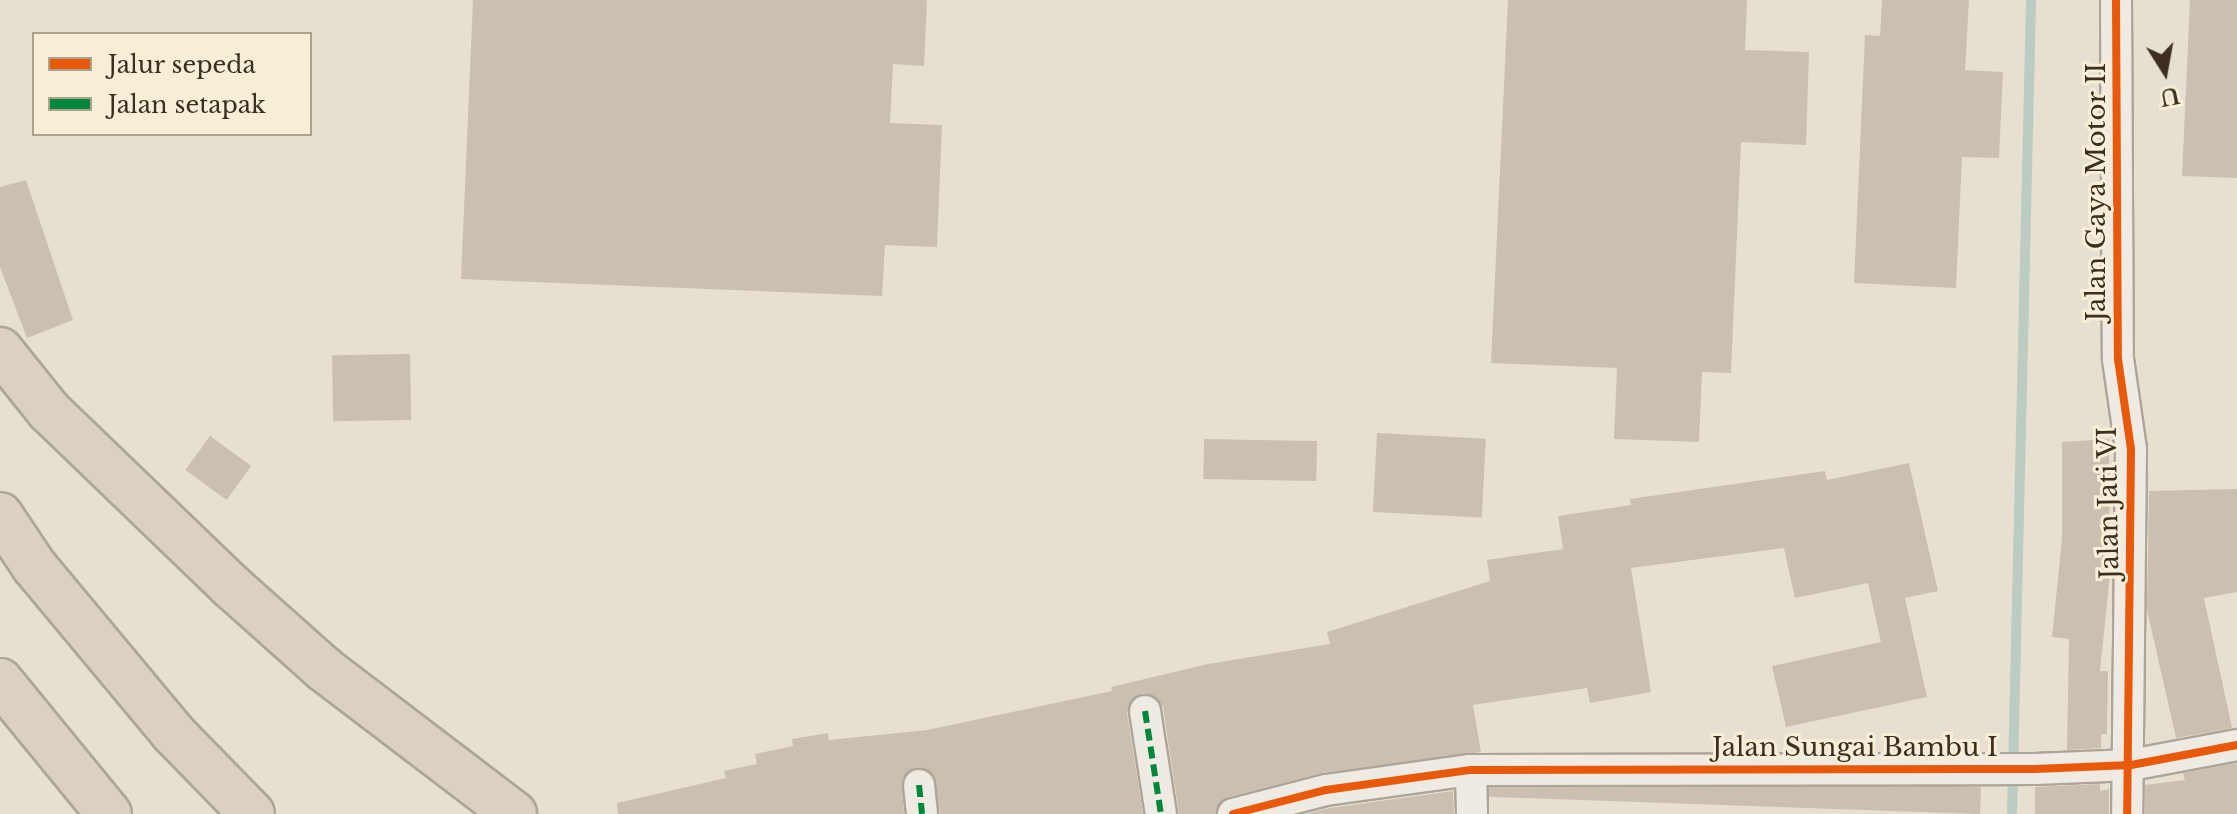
<!DOCTYPE html>
<style>
body{margin:0}
#map{position:relative;width:2237px;height:814px;overflow:hidden;background:#e7e0d1;font-family:"Libre Baskerville",serif}
div>[style]{position:absolute}
.stream>*{height:10px;margin:-5px;padding:0 5px;transform-origin:5px;border-radius:5px;background:#bcccc2}
.building>*{inset:0;background:#cbbfb2;transform-origin:0 0}
.roads{filter:drop-shadow(2px 0 #ada599) drop-shadow(-2px 0 #ada599) drop-shadow(0 2px #ada599) drop-shadow(0 -2px #ada599)}
.street>*{height:30px;margin:-15px;padding:0 15px;transform-origin:15px;border-radius:15px;background:#efebe3}
.highway>*{height:44px;margin:-22px;padding:0 22px;transform-origin:22px;border-radius:22px;background:#dad1c2}
.quiet>*{height:6px;margin-top:-3px;transform-origin:0;background:repeating-linear-gradient(90deg,#00873e 0 12px,transparent 0 18px)}
.cycleway>*{height:8px;margin:-4px;padding:0 4px;transform-origin:4px;border-radius:4px;background:#e8590c}
span{translate:-50% -50%;white-space:nowrap;text-align:center;line-height:1.15;-webkit-text-stroke:6px #f7eed8;paint-order:stroke}
.street-label{font-size:26px;color:#3d2e20}
.legend{position:absolute;left:32px;top:32px;width:280px;height:104px;box-sizing:border-box;background:#f7eed8;border:2px solid #ada18e;margin:0;padding:10px 14px;list-style:none;font-size:24px;color:#3d2e20}
.legend li{display:flex;align-items:center;gap:16px;height:40px}
.legend b{width:40px;border:2px solid #ada18e}
.north{position:absolute;left:2125px;top:32px;width:80px;height:80px;-webkit-text-stroke:6px #f7eed8;paint-order:stroke;rotate:169deg;font-size:22px;font-weight:700;line-height:32px;text-align:center;color:#3d2e20}
.north::after{content:'';display:block;margin:auto;width:28px;height:36px;background:#3d2e20;clip-path:polygon(50% 0,100% 100%,50% 72%,0 100%)}
</style>
<div id="map">
<div class="stream">
<i style="left:2012px;top:814px;width:814px;rotate:-88.66deg"></i>
</div>
<div class="building">
<i style="clip-path:polygon(473px 0,927px 0,924px 66px,893px 64px,890px 123px,942px 125px,937px 247px,885px 245px,882px 296px,461px 279px)"></i>
<i style="clip-path:polygon(1508px 0,1747px 0,1745px 50px,1809px 52px,1806px 145px,1741px 142px,1731px 373px,1702px 372px,1699px 442px,1614px 439px,1617px 368px,1491px 363px)"></i>
<i style="clip-path:polygon(1882px 0,1969px 0,1965px 70px,2003px 72px,1999px 158px,1962px 157px,1956px 288px,1854px 283px,1865px 35px,1880px 36px)"></i>
<i style="clip-path:polygon(2190px 0,2237px 0,2237px 178px,2182px 176px)"></i>
<i style="clip-path:polygon(26px 180px,73px 320px,27px 338px,0 267px,0 187px)"></i>
<i style="left:410px;top:354px;width:66px;height:78px;rotate:89deg"></i>
<i style="left:1377px;top:433px;width:109px;height:79px;rotate:3deg"></i>
<i style="left:210px;top:436px;width:51px;height:42px;rotate:36deg"></i>
<i style="left:1204px;top:439px;width:113px;height:40px;rotate:1deg"></i>
<i style="clip-path:polygon(2109px 439px,2110px 574px,2100px 671px,2108px 671px,2107px 734px,2101px 734px,2101px 748px,2067px 750px,2069px 639px,2052px 637px,2062px 539px,2062px 442px)"></i>
<i style="clip-path:polygon(1909px 463px,1938px 591px,1905px 598px,1927px 697px,1786px 727px,1772px 666px,1881px 642px,1868px 583px,1795px 598px,1784px 548px,1631px 568px,1651px 692px,1590px 703px,1587px 688px,1473px 705px,1481px 752px,1322px 773px,1228px 797px,1216px 814px,1179px 814px,1163px 707px,1158px 699px,1143px 693px,1133px 698px,1127px 713px,1143px 814px,940px 814px,934px 775px,918px 767px,902px 778px,904px 814px,618px 814px,617px 803px,726px 778px,724px 771px,757px 764px,755px 754px,793px 746px,792px 739px,828px 733px,829px 740px,927px 730px,1112px 691px,1111px 687px,1208px 664px,1330px 644px,1327px 632px,1490px 581px,1487px 560px,1563px 549px,1558px 516px,1631px 505px,1630px 499px,1825px 471px,1827px 480px)"></i>
<i style="clip-path:polygon(2237px 489px,2237px 592px,2204px 598px,2232px 728px,2176px 738px,2147px 610px,2149px 491px)"></i>
<i style="clip-path:polygon(2237px 763px,2237px 814px,2145px 814px,2145px 785px,2185px 780px,2183px 773px)"></i>
<i style="clip-path:polygon(2100px 784px,2100px 791px,2109px 789px,2109px 814px,2035px 814px,2035px 787px)"></i>
<i style="left:1981px;top:787px;width:27px;height:492px;rotate:92deg"></i>
<i style="clip-path:polygon(1453px 791px,1454px 814px,1305px 814px,1330px 808px)"></i>
</div>
<div class="roads">
<div class="street">
<i style="left:2116px;top:0;width:359px;rotate:89.7deg"></i>
<i style="left:2118px;top:359px;width:91px;rotate:81.8deg"></i>
<i style="left:2131px;top:449px;width:365px;rotate:90.6deg"></i>
<i style="left:1145px;top:711px;width:104px;rotate:81.2deg"></i>
<i style="left:1471px;top:770px;width:44px;rotate:88.7deg"></i>
<i style="left:919px;top:785px;width:29px;rotate:84deg"></i>
<i style="left:1233px;top:814px;width:96px;rotate:-14.5deg"></i>
<i style="left:1326px;top:790px;width:146px;rotate:-7.9deg"></i>
<i style="left:1471px;top:770px;width:564px;rotate:-0.1deg"></i>
<i style="left:2035px;top:769px;width:96px;rotate:-2.4deg"></i>
<i style="left:2131px;top:765px;width:108px;rotate:-10.7deg"></i>
</div>
<div class="highway">
<i style="left:0;top:350px;width:78px;rotate:51.2deg"></i>
<i style="left:49px;top:411px;width:254px;rotate:43.9deg"></i>
<i style="left:232px;top:587px;width:123px;rotate:41.7deg"></i>
<i style="left:324px;top:669px;width:239px;rotate:37.3deg"></i>
<i style="left:0;top:515px;width:61px;rotate:56.3deg"></i>
<i style="left:34px;top:566px;width:217px;rotate:50.2deg"></i>
<i style="left:173px;top:733px;width:113px;rotate:45.7deg"></i>
<i style="left:0;top:681px;width:172px;rotate:50.7deg"></i>
</div>
</div>
<div class="quiet">
<i style="left:1145px;top:711px;width:104px;rotate:81.2deg"></i>
<i style="left:919px;top:785px;width:29px;rotate:84deg"></i>
</div>
<div class="cycleway">
<i style="left:2116px;top:0;width:359px;rotate:89.7deg"></i>
<i style="left:2118px;top:359px;width:91px;rotate:81.8deg"></i>
<i style="left:2131px;top:449px;width:365px;rotate:90.6deg"></i>
<i style="left:1233px;top:814px;width:96px;rotate:-14.5deg"></i>
<i style="left:1326px;top:790px;width:146px;rotate:-7.9deg"></i>
<i style="left:1471px;top:770px;width:564px;rotate:-0.1deg"></i>
<i style="left:2035px;top:769px;width:96px;rotate:-2.4deg"></i>
<i style="left:2131px;top:765px;width:108px;rotate:-10.7deg"></i>
</div>
<div class="street-label">
<span style="left:2097px;top:192px;rotate:-90deg">Jalan Gaya Motor II</span>
<span style="left:2109px;top:503px;rotate:-91deg">Jalan Jati VI</span>
<span style="left:1855px;top:748px">Jalan Sungai Bambu I</span>
</div>
<ul class="legend">
<li><b style="height:10px;background:#e8590c"></b>Jalur sepeda</li>
<li><b style="height:10px;background:#00873e"></b>Jalan setapak</li>
</ul>
<div class="north">U</div>
</div>
